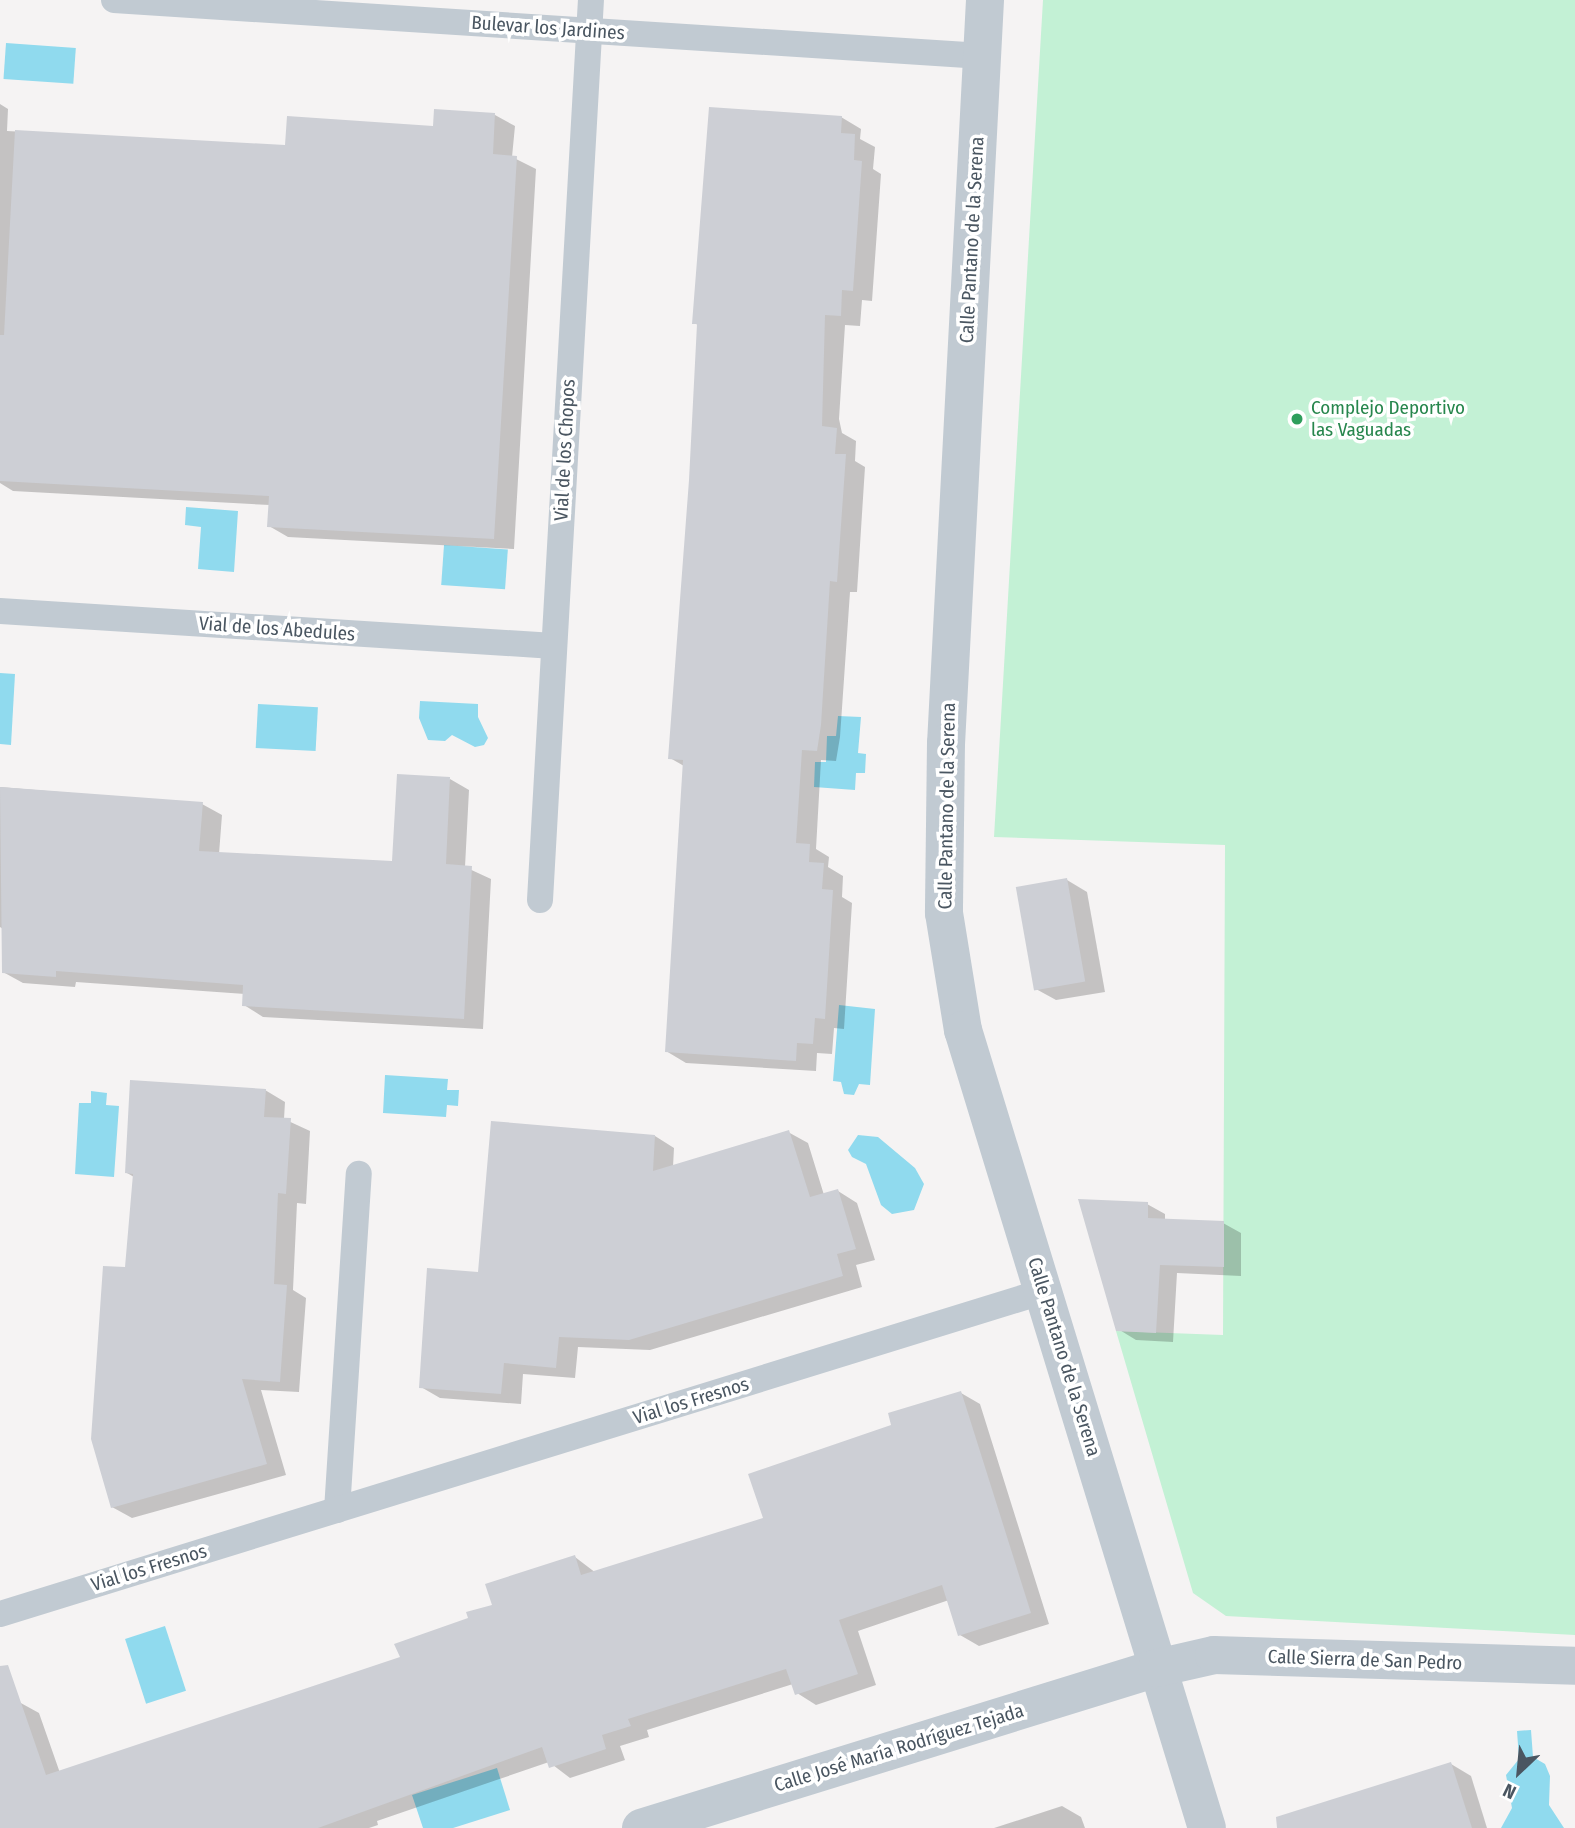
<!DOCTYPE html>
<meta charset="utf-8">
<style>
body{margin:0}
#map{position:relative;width:1575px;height:1828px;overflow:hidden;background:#f5f3f3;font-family:"Fira Sans Condensed",sans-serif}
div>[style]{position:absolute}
.green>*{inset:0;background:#c3f1d5}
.water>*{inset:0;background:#90daee;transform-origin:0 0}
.shadow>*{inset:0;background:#0003}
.building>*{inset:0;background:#cdcfd5;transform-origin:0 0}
.lane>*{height:26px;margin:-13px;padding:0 13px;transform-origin:13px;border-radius:13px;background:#c1cad2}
.street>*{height:38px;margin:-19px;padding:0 19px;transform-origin:19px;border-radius:19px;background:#c1cad2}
.dots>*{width:19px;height:19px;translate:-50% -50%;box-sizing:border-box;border:4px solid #fff;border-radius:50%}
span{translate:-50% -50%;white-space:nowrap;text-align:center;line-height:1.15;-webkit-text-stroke:7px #fff;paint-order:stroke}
.street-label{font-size:19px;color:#4a5661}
.leisure-label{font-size:19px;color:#27864d}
.left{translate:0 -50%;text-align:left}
.north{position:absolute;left:1484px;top:1737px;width:70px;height:70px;-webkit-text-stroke:5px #fff;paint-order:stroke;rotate:206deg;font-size:19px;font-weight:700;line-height:28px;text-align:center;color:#4a5661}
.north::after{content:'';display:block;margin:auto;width:24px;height:32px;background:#4a5661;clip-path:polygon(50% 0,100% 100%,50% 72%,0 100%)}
</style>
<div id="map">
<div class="green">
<i style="clip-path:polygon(1043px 0,1575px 0,1575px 1635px,1226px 1616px,1193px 1593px,1116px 1331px,1223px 1335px,1225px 845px,994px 837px)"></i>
</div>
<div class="water">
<i style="left:6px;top:43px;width:70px;height:36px;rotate:4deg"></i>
<i style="clip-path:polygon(186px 507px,238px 511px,234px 572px,198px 569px,201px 527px,185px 525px)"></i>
<i style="left:444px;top:545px;width:64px;height:40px;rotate:4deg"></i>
<i style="clip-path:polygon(0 673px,15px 674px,11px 745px,0 744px)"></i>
<i style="clip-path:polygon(420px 701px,478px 704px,478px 717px,488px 738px,484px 745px,475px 747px,452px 735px,445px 741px,428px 740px,419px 718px)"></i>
<i style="left:258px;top:704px;width:60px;height:44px;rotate:3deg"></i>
<i style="clip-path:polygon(838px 716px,861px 717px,858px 753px,866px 754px,865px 773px,856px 773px,855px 790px,814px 787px,815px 762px,826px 762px,827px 736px,836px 736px)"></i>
<i style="clip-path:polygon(839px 1005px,875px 1009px,870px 1085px,859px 1084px,854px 1095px,844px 1094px,841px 1082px,833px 1081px)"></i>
<i style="clip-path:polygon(385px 1075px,448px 1079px,447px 1090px,459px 1090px,458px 1106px,447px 1105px,446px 1117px,383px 1113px)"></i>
<i style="clip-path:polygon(91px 1091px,107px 1093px,106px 1105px,119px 1106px,114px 1177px,75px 1174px,79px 1103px,91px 1103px)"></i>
<i style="clip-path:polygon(858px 1135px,878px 1137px,915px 1168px,924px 1184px,914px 1210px,892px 1214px,881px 1205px,866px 1164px,852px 1157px,848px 1150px)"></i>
<i style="left:165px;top:1626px;width:68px;height:42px;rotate:72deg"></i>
<i style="clip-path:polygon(1531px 1730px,1533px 1757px,1545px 1764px,1550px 1776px,1549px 1805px,1564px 1828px,1501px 1828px,1512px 1808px,1506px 1775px,1519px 1759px,1517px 1731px)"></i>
<i style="clip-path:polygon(497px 1768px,510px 1810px,453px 1828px,423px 1828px,412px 1795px)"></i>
</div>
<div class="shadow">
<i style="clip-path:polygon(0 104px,8px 109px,7px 131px,286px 146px,435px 128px,436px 111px,495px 115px,515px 126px,512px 157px,536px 169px,514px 549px,288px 537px,269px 526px,270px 505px,13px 491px,0 483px)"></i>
<i style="clip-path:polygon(841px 117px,861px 129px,860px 139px,875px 147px,873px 169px,881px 174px,872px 301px,862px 300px,860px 326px,845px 325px,839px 419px,842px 433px,856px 441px,855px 461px,865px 467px,857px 592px,850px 592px,840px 737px,836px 761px,821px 760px,816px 849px,829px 857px,828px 867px,843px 876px,842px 897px,852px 903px,844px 1029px,834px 1028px,832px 1054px,817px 1053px,816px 1071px,686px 1063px,666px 1051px,684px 766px,670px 758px,691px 480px,698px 325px,694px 323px)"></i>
<i style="clip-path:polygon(450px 779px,469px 790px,465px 867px,491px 879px,483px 1029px,263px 1017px,244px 1005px,245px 994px,76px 982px,75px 987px,23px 983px,3px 972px,6px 931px,0 927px,0 787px,202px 804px,222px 815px,219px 854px,393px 863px)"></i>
<i style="clip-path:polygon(1067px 880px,1087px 892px,1105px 992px,1056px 1000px,1036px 989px)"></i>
<i style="clip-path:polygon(265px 1090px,285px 1102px,284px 1119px,310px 1131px,306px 1204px,297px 1203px,293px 1290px,306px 1298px,299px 1392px,261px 1390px,286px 1475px,132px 1518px,112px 1507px,134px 1177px,127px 1173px)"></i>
<i style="clip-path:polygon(788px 1132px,808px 1143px,824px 1195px,838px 1191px,857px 1203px,875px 1260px,856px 1265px,862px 1287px,650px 1350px,578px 1347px,575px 1378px,523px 1374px,521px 1404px,440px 1398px,421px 1387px,480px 1274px,655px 1136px,674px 1148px,673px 1167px)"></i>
<i style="clip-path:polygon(1147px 1204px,1165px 1214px,1165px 1220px,1223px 1223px,1241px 1233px,1241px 1276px,1177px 1273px,1173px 1342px,1136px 1340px,1118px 1329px)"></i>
<i style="clip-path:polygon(961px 1393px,980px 1404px,1049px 1624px,979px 1646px,960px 1635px,949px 1600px,858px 1631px,876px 1685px,816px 1705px,797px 1693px,793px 1684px,647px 1730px,649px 1737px,620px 1746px,625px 1760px,570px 1778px,549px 1762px,377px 1821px,378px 1825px,369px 1828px,0 1828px,0 1708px,19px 1702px,39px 1713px,60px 1773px,402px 1658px,575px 1557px,596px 1573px,765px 1519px,894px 1426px)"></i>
<i style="clip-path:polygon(1451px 1764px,1471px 1776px,1487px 1828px,1321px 1828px)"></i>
<i style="clip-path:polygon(1062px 1806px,1081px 1817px,1085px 1828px,994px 1828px)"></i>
</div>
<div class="building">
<i style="clip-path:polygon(709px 107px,842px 116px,841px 133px,855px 134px,854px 160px,862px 161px,853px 291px,842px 290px,841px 316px,825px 315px,822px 426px,837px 428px,835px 454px,846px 454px,837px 582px,830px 581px,821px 725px,817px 751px,802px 750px,796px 843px,810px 844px,809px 862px,824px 863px,822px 889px,833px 890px,825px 1019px,815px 1018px,813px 1044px,797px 1043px,796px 1061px,665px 1052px,683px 760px,668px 759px,689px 480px,697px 324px,692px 324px)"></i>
<i style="clip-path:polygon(434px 109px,495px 113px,493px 154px,517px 156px,494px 539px,267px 527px,269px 496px,0 481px,0 335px,4px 335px,15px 130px,285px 145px,287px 116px,433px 126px)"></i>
<i style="clip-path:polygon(397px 774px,450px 777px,446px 864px,472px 866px,464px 1019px,242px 1006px,243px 985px,56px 971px,56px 977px,2px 973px,0 787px,203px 802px,199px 851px,392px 861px)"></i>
<i style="left:1067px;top:878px;width:105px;height:52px;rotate:80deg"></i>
<i style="clip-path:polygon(130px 1080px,266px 1089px,264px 1117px,291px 1118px,286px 1194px,278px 1193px,274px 1284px,287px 1285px,280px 1382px,242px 1379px,267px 1464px,111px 1508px,91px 1439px,103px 1266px,125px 1267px,133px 1174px,125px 1173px)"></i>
<i style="clip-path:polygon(491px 1121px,655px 1135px,653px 1171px,789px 1130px,810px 1197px,838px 1189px,856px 1249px,837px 1254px,843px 1276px,629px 1340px,559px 1337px,556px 1368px,504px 1363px,501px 1394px,419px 1388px,427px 1268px,478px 1272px)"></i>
<i style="clip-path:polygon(1078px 1199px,1148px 1202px,1148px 1218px,1224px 1221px,1224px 1267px,1160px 1265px,1156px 1333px,1116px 1331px)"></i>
<i style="clip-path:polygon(961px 1391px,1031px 1613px,958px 1636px,942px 1585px,839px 1620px,858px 1674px,795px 1695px,786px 1669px,628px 1719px,631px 1726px,602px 1735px,606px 1749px,549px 1768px,542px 1747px,318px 1828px,0 1828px,0 1666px,8px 1665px,46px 1775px,400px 1657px,394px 1644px,468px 1618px,466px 1612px,492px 1605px,485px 1584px,575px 1555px,581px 1575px,763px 1518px,748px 1474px,891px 1425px,888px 1413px)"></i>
<i style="clip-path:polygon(1451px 1762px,1472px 1828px,1277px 1828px,1276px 1817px)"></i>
</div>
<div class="lane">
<i style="left:114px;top:0;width:870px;rotate:3.69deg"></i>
<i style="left:0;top:611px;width:555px;rotate:3.61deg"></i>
<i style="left:540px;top:900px;width:901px;rotate:-86.76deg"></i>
<i style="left:337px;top:1510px;width:337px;rotate:-86.3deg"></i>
<i style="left:0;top:1614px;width:1094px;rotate:-17.18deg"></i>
</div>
<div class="street">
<i style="left:985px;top:0;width:744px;rotate:93deg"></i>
<i style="left:946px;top:743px;width:170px;rotate:90.7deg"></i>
<i style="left:944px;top:913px;width:119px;rotate:80.8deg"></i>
<i style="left:963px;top:1030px;width:834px;rotate:73deg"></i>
<i style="left:641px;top:1828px;width:540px;rotate:-17.23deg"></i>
<i style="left:1157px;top:1668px;width:58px;rotate:-12.8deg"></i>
<i style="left:1214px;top:1655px;width:361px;rotate:1.7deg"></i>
</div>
<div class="dots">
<i style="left:1297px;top:419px;background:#2e9e5b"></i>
</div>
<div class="street-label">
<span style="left:548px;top:28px;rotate:4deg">Bulevar los Jardines</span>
<span style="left:972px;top:240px;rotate:-87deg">Calle Pantano de la Serena</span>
<span style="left:565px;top:450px;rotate:-87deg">Vial de los Chopos</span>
<span style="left:277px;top:629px;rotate:4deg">Vial de los Abedules</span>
<span style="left:947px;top:806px;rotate:-89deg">Calle Pantano de la Serena</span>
<span style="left:1064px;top:1357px;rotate:73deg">Calle Pantano de la Serena</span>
<span style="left:691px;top:1401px;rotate:-17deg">Vial los Fresnos</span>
<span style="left:149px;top:1568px;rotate:-17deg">Vial los Fresnos</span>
<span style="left:1365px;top:1660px;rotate:2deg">Calle Sierra de San Pedro</span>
<span style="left:899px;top:1748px;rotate:-17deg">Calle José María Rodríguez Tejada</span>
</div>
<div class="leisure-label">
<span class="left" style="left:1311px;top:419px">Complejo Deportivo<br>las Vaguadas</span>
</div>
<div class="north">N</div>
</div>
